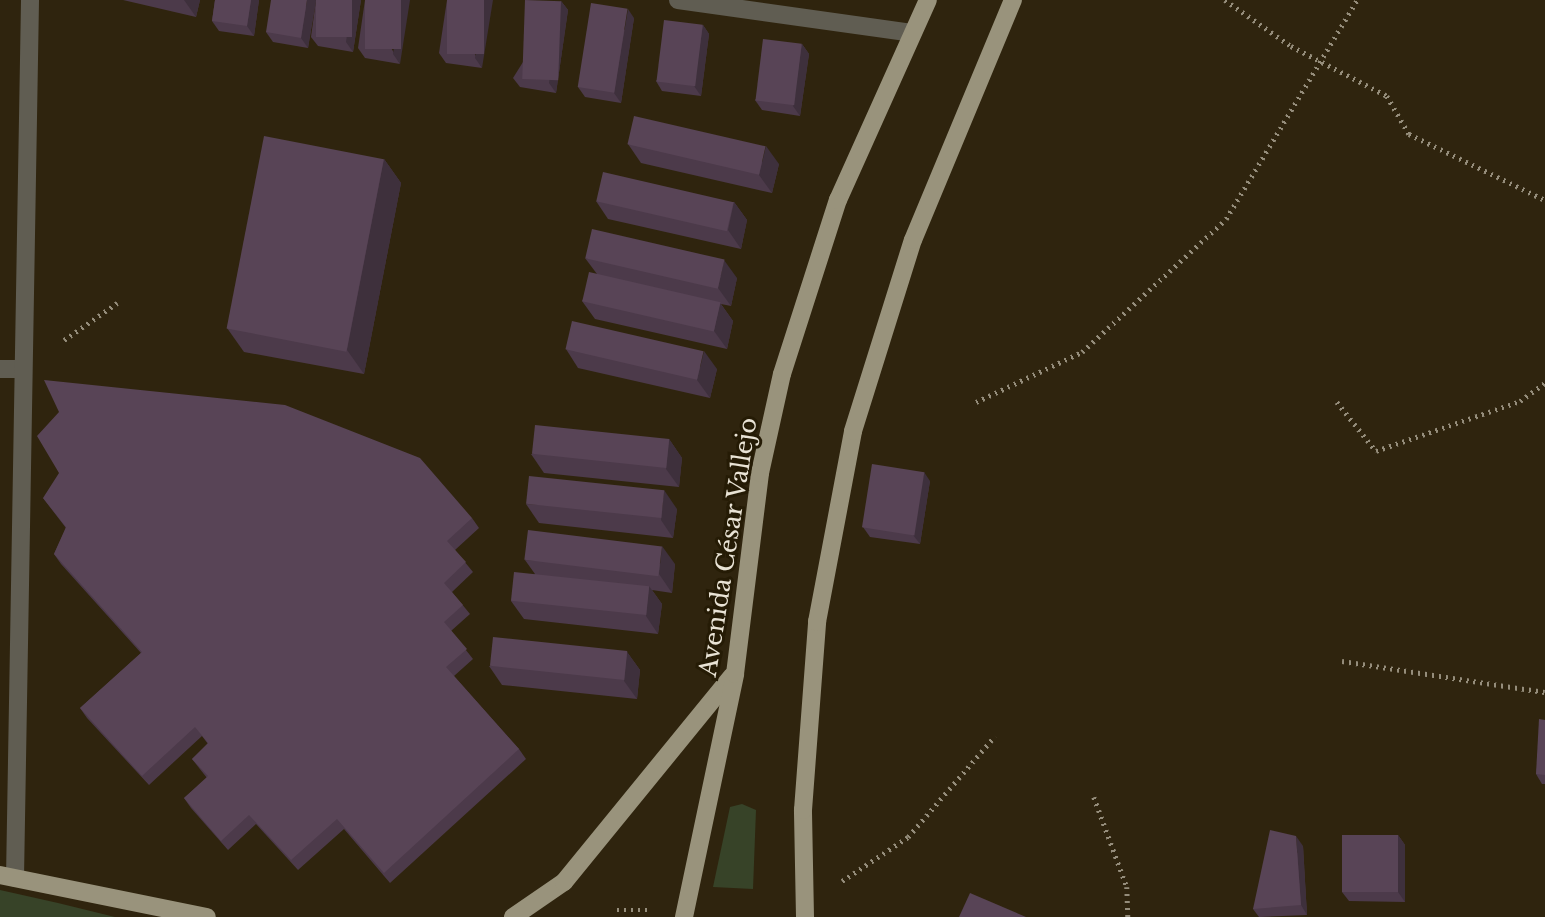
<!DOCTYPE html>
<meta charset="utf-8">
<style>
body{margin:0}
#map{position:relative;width:1545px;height:917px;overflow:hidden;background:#2f240e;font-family:"Libre Baskerville",serif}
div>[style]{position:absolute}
.green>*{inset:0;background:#374328}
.path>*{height:4.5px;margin-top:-2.25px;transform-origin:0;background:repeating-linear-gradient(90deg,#958d7b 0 2px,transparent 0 7px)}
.minor>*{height:18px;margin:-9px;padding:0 9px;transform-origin:9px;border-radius:9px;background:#605d52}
.major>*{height:18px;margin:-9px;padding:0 9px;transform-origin:9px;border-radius:9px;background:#99937c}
.wall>*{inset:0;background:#4c3a4a}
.shaded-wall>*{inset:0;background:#3e303c}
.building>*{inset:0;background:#584456;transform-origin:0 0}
span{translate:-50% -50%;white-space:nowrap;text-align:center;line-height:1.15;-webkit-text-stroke:6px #251b05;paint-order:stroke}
.street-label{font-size:24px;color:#e9e3d5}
</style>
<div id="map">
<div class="green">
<i style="clip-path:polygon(742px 804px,756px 810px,753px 889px,713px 887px,730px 807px)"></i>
<i style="clip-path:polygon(0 890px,58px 903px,115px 917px,0 917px)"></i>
</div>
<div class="path">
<i style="left:1225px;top:0;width:80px;rotate:34.9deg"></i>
<i style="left:1291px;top:46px;width:108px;rotate:27.5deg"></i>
<i style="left:1387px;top:96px;width:44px;rotate:59.9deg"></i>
<i style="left:1409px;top:134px;width:151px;rotate:25.9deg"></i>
<i style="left:64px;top:340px;width:65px;rotate:-34.9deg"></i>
<i style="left:976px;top:402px;width:117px;rotate:-25.3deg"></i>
<i style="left:1082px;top:352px;width:196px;rotate:-42.7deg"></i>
<i style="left:1226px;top:219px;width:255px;rotate:-59.1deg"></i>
<i style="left:1337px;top:402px;width:63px;rotate:51.5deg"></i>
<i style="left:1376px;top:451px;width:152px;rotate:-19.1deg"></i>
<i style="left:1520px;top:401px;width:31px;rotate:-36deg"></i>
<i style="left:1342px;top:661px;width:205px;rotate:8.7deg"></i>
<i style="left:1094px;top:797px;width:96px;rotate:69.9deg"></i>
<i style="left:1127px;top:887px;width:30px;rotate:88deg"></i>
<i style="left:842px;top:881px;width:79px;rotate:-33.7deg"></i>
<i style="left:908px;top:837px;width:133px;rotate:-49.3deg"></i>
<i style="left:617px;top:910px;width:31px"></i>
</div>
<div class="minor">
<i style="left:678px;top:0;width:236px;rotate:8deg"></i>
<i style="left:0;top:369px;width:23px"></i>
<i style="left:15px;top:878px;width:878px;rotate:-89.02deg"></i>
</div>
<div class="major">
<i style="left:0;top:875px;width:211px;rotate:11.5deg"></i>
<i style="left:513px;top:917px;width:62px;rotate:-34.5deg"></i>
<i style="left:564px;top:882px;width:266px;rotate:-50.8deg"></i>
<i style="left:684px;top:917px;width:248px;rotate:-78.1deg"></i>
<i style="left:735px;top:674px;width:203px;rotate:-82.9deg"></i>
<i style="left:760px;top:473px;width:101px;rotate:-77.5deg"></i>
<i style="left:782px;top:374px;width:183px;rotate:-72.2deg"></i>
<i style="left:838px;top:200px;width:219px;rotate:-65.8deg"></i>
<i style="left:805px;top:917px;width:107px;rotate:-91.1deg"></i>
<i style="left:803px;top:810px;width:189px;rotate:-85.7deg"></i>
<i style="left:817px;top:622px;width:194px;rotate:-79.3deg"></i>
<i style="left:853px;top:431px;width:200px;rotate:-72.6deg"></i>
<i style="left:913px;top:240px;width:260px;rotate:-67.4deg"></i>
</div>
<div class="wall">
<i style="clip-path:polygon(123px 0,200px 0,196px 17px)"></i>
<i style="clip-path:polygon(215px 0,259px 0,254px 36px,219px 31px,212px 21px)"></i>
<i style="clip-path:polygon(316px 0,308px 48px,273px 42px,266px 32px)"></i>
<i style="clip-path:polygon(316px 0,361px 0,353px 52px,318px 46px,311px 37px)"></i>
<i style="clip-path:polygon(365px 0,400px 64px,365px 58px,358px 48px)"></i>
<i style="clip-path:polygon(447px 0,482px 68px,446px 63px,439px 53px)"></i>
<i style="clip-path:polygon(561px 1px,568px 10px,556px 93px,520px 87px,513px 78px)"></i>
<i style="clip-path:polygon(634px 18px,621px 103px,585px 97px,578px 87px)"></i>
<i style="clip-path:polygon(703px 25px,709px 34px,701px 96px,662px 91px,656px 81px)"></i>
<i style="clip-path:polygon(802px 44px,809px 54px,800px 116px,762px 110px,755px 100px)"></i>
<i style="clip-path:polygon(628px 144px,779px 164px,772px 193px,641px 163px)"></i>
<i style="clip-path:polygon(384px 159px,401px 183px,364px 374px,244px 352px,227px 328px)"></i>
<i style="clip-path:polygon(596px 201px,734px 202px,747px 220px,741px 249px,608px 219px)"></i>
<i style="clip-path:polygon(585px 258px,737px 278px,731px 306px,721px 304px,733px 321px,727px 349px,595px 319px,582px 301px,597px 274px)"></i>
<i style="clip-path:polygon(566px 349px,717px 369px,710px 398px,578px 368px)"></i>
<i style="clip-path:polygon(669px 439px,682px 458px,679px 487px,544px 473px,531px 454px)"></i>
<i style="clip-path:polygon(930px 481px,920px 544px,870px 537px,863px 527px)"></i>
<i style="clip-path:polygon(43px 498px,472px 518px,479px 528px,455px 550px,473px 572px,452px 592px,470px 614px,451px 631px,473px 659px,454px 676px,519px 749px,526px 759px,390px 883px,344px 829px,298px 870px,256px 824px,228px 850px,191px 808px,184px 798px,207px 778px,192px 759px,208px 744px,202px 736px,149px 785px,87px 718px,80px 708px,141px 653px,61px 564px,54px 554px,66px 528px)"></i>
<i style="clip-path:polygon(526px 504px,677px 509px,673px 538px,539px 523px)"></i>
<i style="clip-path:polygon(525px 560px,675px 564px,672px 593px,652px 590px,662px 604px,658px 634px,524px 619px,511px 601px,535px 574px)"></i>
<i style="clip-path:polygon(627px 652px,640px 670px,637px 699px,502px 685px,489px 666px)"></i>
<i style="clip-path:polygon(1545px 720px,1545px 784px,1542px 784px,1536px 774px)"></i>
<i style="clip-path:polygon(1398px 835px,1405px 845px,1405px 902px,1349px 901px,1342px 892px)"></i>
<i style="clip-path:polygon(1303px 846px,1307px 915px,1259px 917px,1253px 909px)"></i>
</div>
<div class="shaded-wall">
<i style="clip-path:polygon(184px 0,200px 0,196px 17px)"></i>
<i style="clip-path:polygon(251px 0,259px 0,254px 36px,247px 26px)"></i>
<i style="clip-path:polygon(307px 0,316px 0,308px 48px,301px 38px)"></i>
<i style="clip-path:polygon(352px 0,361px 0,353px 52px,346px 42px)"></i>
<i style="clip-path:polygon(401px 0,410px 0,400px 64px,393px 54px)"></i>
<i style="clip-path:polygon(484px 0,493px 0,482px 68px,475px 58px)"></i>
<i style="clip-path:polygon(561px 1px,568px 10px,556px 93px,549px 83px)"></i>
<i style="clip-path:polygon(628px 9px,634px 18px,621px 103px,614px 93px)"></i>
<i style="clip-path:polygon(703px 25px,709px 34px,701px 96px,694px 86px)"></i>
<i style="clip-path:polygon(802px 44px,809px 54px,800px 116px,793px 106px)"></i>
<i style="clip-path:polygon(766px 146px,779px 164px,772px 193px,759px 175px)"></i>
<i style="clip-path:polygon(384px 159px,401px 183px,364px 374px,347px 350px)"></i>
<i style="clip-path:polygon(734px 202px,747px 220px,741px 249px,728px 230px)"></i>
<i style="clip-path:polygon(724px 260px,737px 278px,731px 306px,718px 288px)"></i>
<i style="clip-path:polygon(720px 303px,733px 321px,727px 349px,714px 331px)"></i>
<i style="clip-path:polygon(704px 351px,717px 369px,710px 398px,697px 380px)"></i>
<i style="clip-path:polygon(669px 439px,682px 458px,679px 487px,666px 469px)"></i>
<i style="clip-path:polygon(924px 472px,930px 481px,920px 544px,913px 535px)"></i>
<i style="clip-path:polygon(664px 490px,677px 509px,673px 538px,661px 520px)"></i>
<i style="clip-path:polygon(662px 546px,675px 564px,672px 593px,659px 574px)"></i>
<i style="clip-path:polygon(649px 586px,662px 604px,658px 634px,646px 616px)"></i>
<i style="clip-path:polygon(627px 652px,640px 670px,637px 699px,624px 681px)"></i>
<i style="clip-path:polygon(1398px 835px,1405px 845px,1405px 902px,1398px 892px)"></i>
<i style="clip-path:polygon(1296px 836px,1303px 846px,1307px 915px,1301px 905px)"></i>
</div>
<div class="building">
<i style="clip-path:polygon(215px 0,251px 0,247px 26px,212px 21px)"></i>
<i style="clip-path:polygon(271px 0,307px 0,301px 38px,266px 32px)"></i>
<i style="left:316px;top:0;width:36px;height:37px"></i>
<i style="left:365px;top:0;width:36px;height:49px"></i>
<i style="left:447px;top:0;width:37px;height:54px"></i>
<i style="left:525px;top:0;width:36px;height:79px;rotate:2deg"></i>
<i style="left:591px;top:3px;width:37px;height:85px;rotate:9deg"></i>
<i style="left:664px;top:20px;width:39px;height:62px;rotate:7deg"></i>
<i style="left:763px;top:39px;width:39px;height:62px;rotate:7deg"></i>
<i style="left:634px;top:116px;width:135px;height:29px;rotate:13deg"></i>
<i style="left:264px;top:136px;width:122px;height:196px;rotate:11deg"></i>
<i style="left:603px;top:172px;width:134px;height:30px;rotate:13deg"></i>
<i style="left:592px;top:229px;width:136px;height:30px;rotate:13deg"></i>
<i style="left:589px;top:272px;width:135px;height:30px;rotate:13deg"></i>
<i style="left:572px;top:321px;width:135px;height:29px;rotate:13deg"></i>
<i style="clip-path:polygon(44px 380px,285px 405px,420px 458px,472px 518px,447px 541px,466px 562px,444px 583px,463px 605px,444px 622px,467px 649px,446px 667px,519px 749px,384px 873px,337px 819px,291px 860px,249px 815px,221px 841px,184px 798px,208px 776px,192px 759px,208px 743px,195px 727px,142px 776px,80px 708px,142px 652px,54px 554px,66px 527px,43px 498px,59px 473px,37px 436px,59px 412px)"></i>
<i style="left:535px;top:425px;width:135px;height:29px;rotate:6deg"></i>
<i style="left:872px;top:464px;width:53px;height:64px;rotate:9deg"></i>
<i style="left:529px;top:476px;width:136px;height:28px;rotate:6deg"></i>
<i style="left:528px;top:530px;width:135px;height:30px;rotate:7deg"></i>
<i style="left:514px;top:572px;width:136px;height:29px;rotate:6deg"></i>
<i style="left:493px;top:637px;width:135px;height:29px;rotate:6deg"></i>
<i style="clip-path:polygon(1539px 719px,1545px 720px,1545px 775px,1536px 774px)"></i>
<i style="clip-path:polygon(1270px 830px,1296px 836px,1301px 905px,1253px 909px)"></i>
<i style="left:1342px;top:835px;width:56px;height:57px"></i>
<i style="clip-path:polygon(970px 893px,1026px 917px,959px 917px)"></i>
</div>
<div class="street-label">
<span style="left:728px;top:547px;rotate:-81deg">Avenida César Vallejo</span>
</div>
</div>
